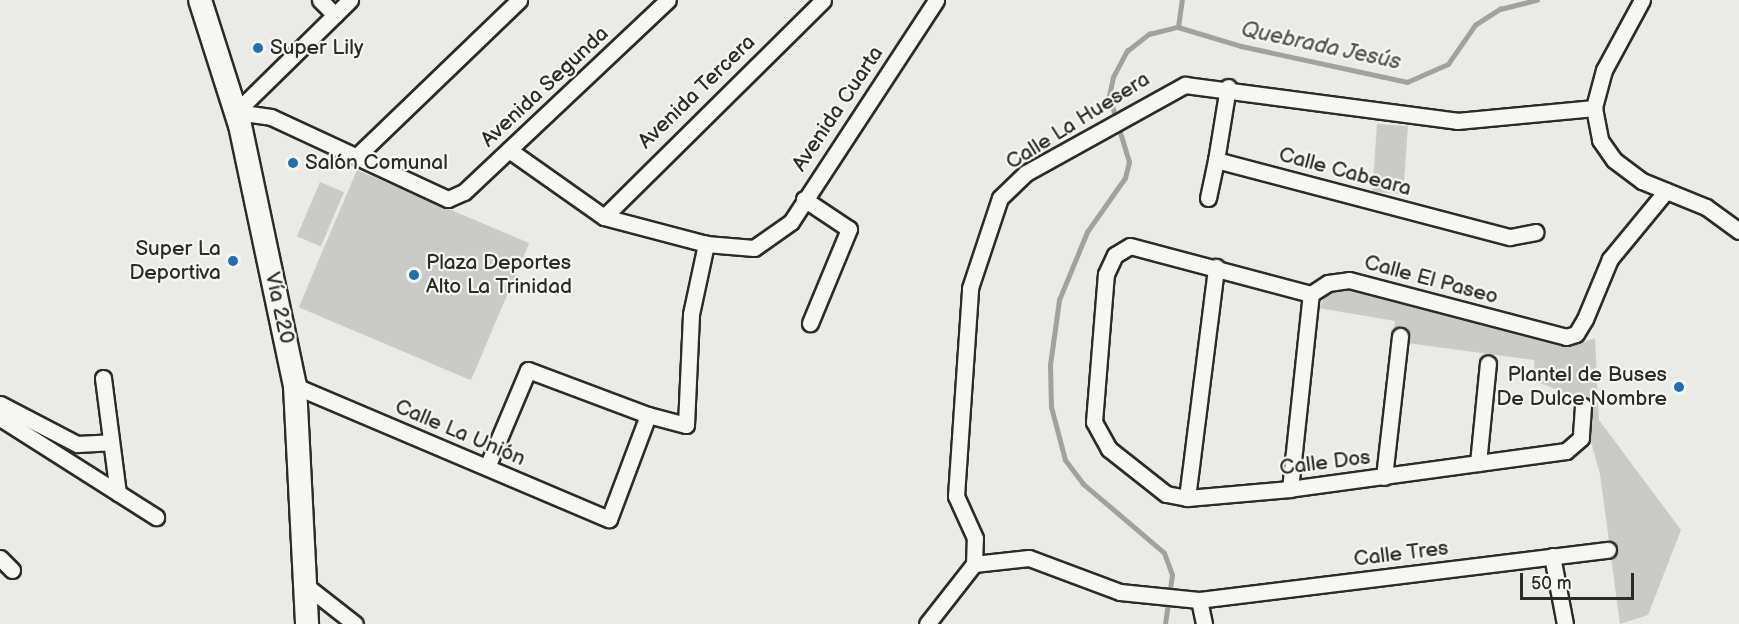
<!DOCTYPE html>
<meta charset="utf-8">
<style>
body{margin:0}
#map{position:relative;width:1739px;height:624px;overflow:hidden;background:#eaeae6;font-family:"Balsamiq Sans",sans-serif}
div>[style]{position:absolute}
.green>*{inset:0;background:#cacac7;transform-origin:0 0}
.stream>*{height:4.5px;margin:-2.25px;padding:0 2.25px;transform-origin:2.25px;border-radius:2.25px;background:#a1a19e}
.roads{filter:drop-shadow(2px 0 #2b2b2b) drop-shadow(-2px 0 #2b2b2b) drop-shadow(0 2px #2b2b2b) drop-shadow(0 -2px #2b2b2b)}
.minor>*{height:15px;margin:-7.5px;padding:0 7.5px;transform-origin:7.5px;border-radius:7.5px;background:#f6f6f2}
.secondary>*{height:22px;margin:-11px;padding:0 11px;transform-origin:11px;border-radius:11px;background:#f6f6f2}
.dots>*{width:16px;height:16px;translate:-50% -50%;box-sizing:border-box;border:3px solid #f6f6f2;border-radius:50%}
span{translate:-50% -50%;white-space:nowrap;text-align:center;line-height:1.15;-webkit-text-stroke:4.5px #f6f6f2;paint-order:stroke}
.poi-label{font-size:21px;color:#2b2b2b}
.left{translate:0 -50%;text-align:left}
.right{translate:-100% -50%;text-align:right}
.street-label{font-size:21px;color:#2b2b2b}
.water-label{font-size:22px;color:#545453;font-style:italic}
.scale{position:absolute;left:1520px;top:573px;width:114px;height:27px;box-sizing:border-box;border:3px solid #2b2b2b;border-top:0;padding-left:8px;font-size:18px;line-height:21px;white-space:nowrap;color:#2b2b2b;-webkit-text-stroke:4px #f6f6f2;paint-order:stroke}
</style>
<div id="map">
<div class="green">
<i style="left:1377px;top:124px;width:31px;height:68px;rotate:4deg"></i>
<i style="left:357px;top:170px;width:187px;height:149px;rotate:23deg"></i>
<i style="left:320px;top:182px;width:26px;height:59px;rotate:23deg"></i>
<i style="clip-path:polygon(1352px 285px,1576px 345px,1595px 338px,1599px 420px,1681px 530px,1648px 615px,1620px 624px,1600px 474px,1590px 438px,1593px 404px,1535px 381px,1534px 360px,1392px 341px,1395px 321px,1319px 308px,1329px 288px)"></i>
</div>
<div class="stream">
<i style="left:1178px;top:27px;width:66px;rotate:16.8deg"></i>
<i style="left:1241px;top:46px;width:170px;rotate:12.2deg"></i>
<i style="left:1407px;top:82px;width:45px;rotate:-23.7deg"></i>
<i style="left:1448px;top:64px;width:47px;rotate:-55.3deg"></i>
<i style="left:1475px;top:25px;width:30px;rotate:-33deg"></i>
<i style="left:1500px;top:9px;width:38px;rotate:-14deg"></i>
<i style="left:1178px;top:27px;width:27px;rotate:-82deg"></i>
<i style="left:1165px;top:624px;width:49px;rotate:-81.9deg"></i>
<i style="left:1172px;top:575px;width:23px;rotate:-110deg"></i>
<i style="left:1164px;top:553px;width:106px;rotate:-139.6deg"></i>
<i style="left:1083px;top:484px;width:30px;rotate:-127deg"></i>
<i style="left:1065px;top:460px;width:55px;rotate:-104.8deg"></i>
<i style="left:1051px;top:407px;width:42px;rotate:-91.4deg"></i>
<i style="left:1050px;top:365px;width:66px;rotate:-82.1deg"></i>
<i style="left:1059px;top:300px;width:74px;rotate:-67.6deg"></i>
<i style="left:1087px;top:232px;width:66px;rotate:-54.9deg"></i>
<i style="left:1125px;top:178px;width:16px;rotate:-76deg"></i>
<i style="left:1129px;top:162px;width:69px;rotate:-106.9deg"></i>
<i style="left:1109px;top:96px;width:19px;rotate:-78deg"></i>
<i style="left:1113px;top:77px;width:30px;rotate:-62deg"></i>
<i style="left:1127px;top:51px;width:28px;rotate:-38deg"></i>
<i style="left:1149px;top:34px;width:30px;rotate:-14deg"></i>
</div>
<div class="roads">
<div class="minor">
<i style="left:320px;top:0;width:21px;rotate:45deg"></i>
<i style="left:1642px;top:0;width:80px;rotate:118.5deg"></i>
<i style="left:1604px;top:70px;width:39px;rotate:105deg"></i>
<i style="left:1594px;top:108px;width:33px;rotate:79deg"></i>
<i style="left:1600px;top:140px;width:24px;rotate:55deg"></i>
<i style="left:1614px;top:160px;width:35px;rotate:37deg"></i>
<i style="left:1642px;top:181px;width:69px;rotate:22.1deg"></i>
<i style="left:1706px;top:207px;width:41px;rotate:36deg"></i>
<i style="left:1228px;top:87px;width:74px;rotate:99.3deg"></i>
<i style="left:1216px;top:160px;width:304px;rotate:14.7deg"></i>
<i style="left:1510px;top:237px;width:26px;rotate:-11deg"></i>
<i style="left:236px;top:112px;width:35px;rotate:8deg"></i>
<i style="left:271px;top:117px;width:195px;rotate:24.9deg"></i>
<i style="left:448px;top:199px;width:17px;rotate:-24deg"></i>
<i style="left:464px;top:192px;width:280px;rotate:-43.3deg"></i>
<i style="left:236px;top:112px;width:160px;rotate:-44.5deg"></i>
<i style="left:509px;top:150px;width:116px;rotate:35.2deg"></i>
<i style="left:604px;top:217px;width:106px;rotate:14.8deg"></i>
<i style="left:706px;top:244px;width:48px;rotate:4.8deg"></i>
<i style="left:754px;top:248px;width:45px;rotate:-35.1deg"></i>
<i style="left:791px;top:222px;width:265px;rotate:-56.8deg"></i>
<i style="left:357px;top:156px;width:225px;rotate:-43.9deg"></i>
<i style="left:1208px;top:198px;width:39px;rotate:-78deg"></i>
<i style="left:804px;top:199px;width:54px;rotate:33.7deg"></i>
<i style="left:849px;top:229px;width:102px;rotate:112.5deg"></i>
<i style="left:604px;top:217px;width:308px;rotate:-44.7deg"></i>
<i style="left:103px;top:378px;width:116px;rotate:82.6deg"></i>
<i style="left:295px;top:386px;width:341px;rotate:23deg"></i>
<i style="left:609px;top:519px;width:111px;rotate:-69.4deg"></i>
<i style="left:648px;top:415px;width:39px;rotate:15deg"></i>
<i style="left:686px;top:425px;width:111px;rotate:-87.4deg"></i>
<i style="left:691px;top:314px;width:72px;rotate:-77.9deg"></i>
<i style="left:0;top:404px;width:87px;rotate:27.5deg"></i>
<i style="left:77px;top:444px;width:34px;rotate:-3deg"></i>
<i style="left:1583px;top:406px;width:32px;rotate:94deg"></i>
<i style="left:1581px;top:438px;width:20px;rotate:139deg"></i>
<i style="left:1566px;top:451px;width:279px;rotate:172.2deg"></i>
<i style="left:1290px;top:489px;width:103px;rotate:175deg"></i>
<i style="left:1187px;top:498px;width:21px;rotate:-169deg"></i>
<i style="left:1166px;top:494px;width:73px;rotate:-141.7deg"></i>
<i style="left:1109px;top:449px;width:31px;rotate:-119deg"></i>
<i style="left:1094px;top:422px;width:148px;rotate:-85.4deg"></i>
<i style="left:1106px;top:274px;width:21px;rotate:-65deg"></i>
<i style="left:1115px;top:255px;width:17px;rotate:-31deg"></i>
<i style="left:1130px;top:246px;width:187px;rotate:14.9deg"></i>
<i style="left:1311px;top:294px;width:20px;rotate:-33deg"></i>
<i style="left:1328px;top:283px;width:21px;rotate:-8deg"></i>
<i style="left:1349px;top:280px;width:224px;rotate:14.7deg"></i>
<i style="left:1566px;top:337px;width:10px;rotate:-17deg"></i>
<i style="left:1576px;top:334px;width:17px;rotate:-59deg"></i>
<i style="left:1585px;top:319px;width:65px;rotate:-67.4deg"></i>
<i style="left:1610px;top:259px;width:88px;rotate:-50.5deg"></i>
<i style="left:0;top:418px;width:185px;rotate:32.4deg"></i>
<i style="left:1478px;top:463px;width:100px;rotate:-84.3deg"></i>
<i style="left:487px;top:467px;width:105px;rotate:-67.1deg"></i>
<i style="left:528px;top:370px;width:128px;rotate:20.6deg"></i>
<i style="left:1384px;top:477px;width:142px;rotate:-83.5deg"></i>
<i style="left:1290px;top:489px;width:196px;rotate:-83.9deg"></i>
<i style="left:1187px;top:498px;width:233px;rotate:-82.8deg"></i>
<i style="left:1552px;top:556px;width:69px;rotate:79.2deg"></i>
<i style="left:0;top:558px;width:17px;rotate:45deg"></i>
<i style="left:974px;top:564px;width:55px;rotate:-6.2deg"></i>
<i style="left:1029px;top:558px;width:97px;rotate:20.5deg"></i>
<i style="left:1120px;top:592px;width:79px;rotate:5.8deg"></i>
<i style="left:1199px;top:600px;width:25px;rotate:78deg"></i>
<i style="left:309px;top:588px;width:58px;rotate:38deg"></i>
<i style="left:1199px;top:600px;width:412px;rotate:-7deg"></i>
<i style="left:927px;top:624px;width:76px;rotate:-51.9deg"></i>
<i style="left:974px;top:564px;width:26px;rotate:-88deg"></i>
<i style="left:975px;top:538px;width:46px;rotate:-114.3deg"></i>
<i style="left:956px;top:496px;width:208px;rotate:-86.1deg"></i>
<i style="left:970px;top:288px;width:95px;rotate:-71.6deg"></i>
<i style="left:1000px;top:198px;width:36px;rotate:-44deg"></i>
<i style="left:1026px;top:173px;width:182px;rotate:-29deg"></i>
<i style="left:1185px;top:85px;width:274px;rotate:7.5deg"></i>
<i style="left:1457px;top:121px;width:138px;rotate:-5.4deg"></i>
</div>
<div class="secondary">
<i style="left:200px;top:0;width:131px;rotate:72.3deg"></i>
<i style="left:240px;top:125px;width:267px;rotate:78.1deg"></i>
<i style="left:295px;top:386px;width:238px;rotate:87.1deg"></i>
</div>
</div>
<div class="dots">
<i style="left:258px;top:48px;background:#1f6fb2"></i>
<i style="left:293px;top:163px;background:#1f6fb2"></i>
<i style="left:233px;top:261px;background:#1f6fb2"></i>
<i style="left:414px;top:275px;background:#1f6fb2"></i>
<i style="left:1679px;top:387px;background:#1f6fb2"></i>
</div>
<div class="poi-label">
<span class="left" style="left:270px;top:48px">Super Lily</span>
<span class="left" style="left:305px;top:163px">Salón Comunal</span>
<span class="right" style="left:221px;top:261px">Super La<br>Deportiva</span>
<span class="left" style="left:426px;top:275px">Plaza Deportes<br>Alto La Trinidad</span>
<span class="right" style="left:1667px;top:387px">Plantel de Buses<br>De Dulce Nombre</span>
</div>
<div class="street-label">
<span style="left:545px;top:87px;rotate:-43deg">Avenida Segunda</span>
<span style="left:697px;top:92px;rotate:-44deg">Avenida Tercera</span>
<span style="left:838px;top:109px;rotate:-56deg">Avenida Cuarta</span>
<span style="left:1078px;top:121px;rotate:-32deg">Calle La Huesera</span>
<span style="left:1345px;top:172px;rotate:15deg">Calle Cabeara</span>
<span style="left:1431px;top:280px;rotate:15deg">Calle El Paseo</span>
<span style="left:279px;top:308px;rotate:78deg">Vía 220</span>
<span style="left:460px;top:433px;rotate:23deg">Calle La Unión</span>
<span style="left:1325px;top:463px;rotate:-7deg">Calle Dos</span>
<span style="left:1401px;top:554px;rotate:-7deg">Calle Tres</span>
</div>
<div class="water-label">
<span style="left:1321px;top:46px;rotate:12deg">Quebrada Jesús</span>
</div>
<div class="scale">50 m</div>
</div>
